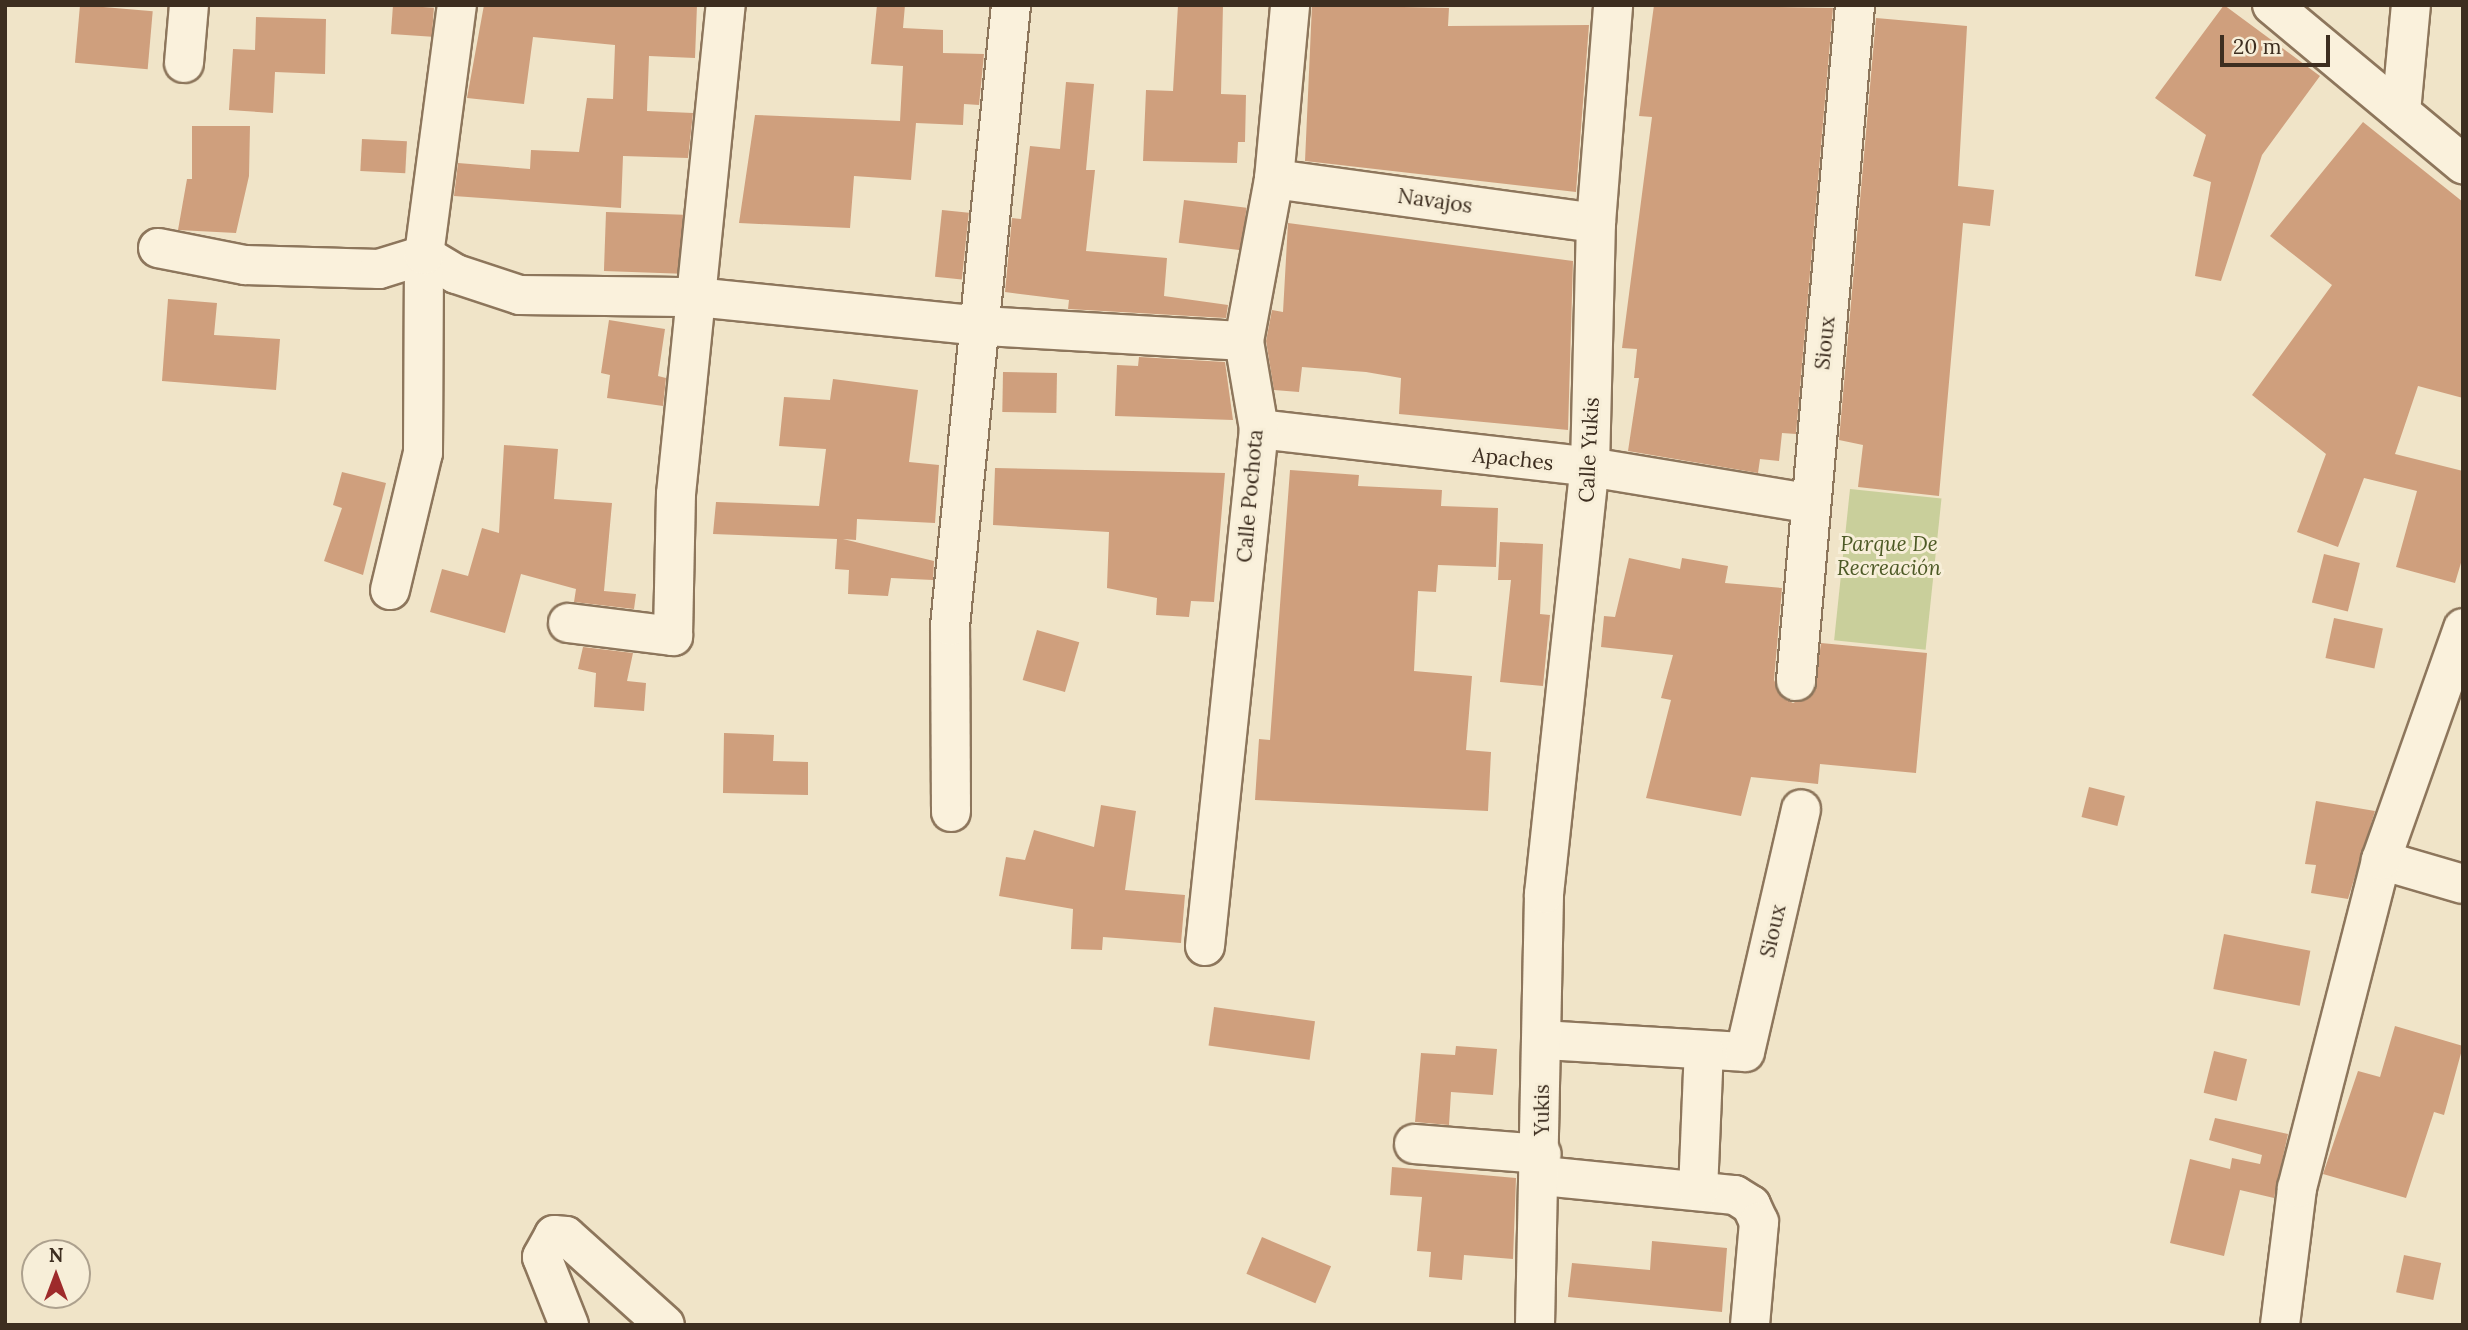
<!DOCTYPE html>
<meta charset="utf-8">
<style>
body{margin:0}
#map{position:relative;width:2468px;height:1330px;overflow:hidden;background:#f0e4c8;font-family:Lora,serif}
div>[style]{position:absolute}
.green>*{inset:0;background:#c9cf9b;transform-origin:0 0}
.building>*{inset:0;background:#cf9f7d;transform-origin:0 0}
.roads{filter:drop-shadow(2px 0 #8d765c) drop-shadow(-2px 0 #8d765c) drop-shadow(0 2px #8d765c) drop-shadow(0 -2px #8d765c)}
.minor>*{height:38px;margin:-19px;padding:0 19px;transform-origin:19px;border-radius:19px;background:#faf1dc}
span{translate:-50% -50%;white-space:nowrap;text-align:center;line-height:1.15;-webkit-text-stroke:6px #f7eed8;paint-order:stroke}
.street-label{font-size:21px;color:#3d2e20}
.park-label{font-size:21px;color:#4d5a26;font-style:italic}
.frame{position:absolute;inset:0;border:7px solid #3d2e20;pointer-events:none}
.north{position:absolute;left:21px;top:1239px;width:70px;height:70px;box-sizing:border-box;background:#f7eed8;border:2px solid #ada18e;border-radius:50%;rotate:0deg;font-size:19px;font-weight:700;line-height:28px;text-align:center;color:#3d2e20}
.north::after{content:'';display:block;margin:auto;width:24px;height:32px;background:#9e2a2b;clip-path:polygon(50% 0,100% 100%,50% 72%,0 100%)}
.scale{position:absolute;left:2220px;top:35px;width:110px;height:32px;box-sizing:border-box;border:4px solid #3d2e20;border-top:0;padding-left:9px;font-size:21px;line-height:24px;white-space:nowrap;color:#3d2e20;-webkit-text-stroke:5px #f7eed8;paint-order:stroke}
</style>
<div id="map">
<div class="green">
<i style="left:1850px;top:489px;width:92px;height:152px;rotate:6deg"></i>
</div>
<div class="building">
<i style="left:80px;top:5px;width:73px;height:58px;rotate:5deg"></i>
<i style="left:393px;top:5px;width:41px;height:29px;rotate:4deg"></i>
<i style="clip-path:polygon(484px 5px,697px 5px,695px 58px,649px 56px,647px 111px,693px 113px,688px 158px,623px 156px,621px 208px,454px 196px,458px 163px,530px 169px,531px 150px,579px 152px,587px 98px,613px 99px,615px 45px,533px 37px,524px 104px,467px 98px)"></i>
<i style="clip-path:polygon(877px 5px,905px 5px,903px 28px,943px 30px,943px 53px,984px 54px,979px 105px,964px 104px,963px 125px,916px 123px,911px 180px,854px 176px,850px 228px,739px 223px,755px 115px,900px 121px,903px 66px,871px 64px)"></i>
<i style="clip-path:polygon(1178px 5px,1223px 5px,1221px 94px,1246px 95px,1245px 142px,1238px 142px,1237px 163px,1143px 161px,1146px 90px,1173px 91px)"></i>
<i style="clip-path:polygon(1312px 5px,1449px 8px,1448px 26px,1589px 25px,1576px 192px,1305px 161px)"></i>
<i style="clip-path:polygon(1654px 5px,1833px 8px,1796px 434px,1782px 433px,1779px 461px,1760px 459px,1758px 473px,1628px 451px,1639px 378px,1634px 378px,1637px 349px,1622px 348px,1652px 117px,1639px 116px)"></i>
<i style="clip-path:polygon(2224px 5px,2320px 76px,2262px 155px,2221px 281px,2195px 276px,2211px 182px,2193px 176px,2206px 135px,2155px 98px)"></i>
<i style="clip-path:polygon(256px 17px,326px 19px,325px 74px,275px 72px,273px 113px,229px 110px,233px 49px,255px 50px)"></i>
<i style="clip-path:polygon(1876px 18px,1967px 26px,1958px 186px,1994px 190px,1990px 226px,1963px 223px,1939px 496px,1858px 487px,1863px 445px,1839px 440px)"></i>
<i style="clip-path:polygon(1066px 82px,1094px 84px,1086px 170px,1095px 170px,1086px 251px,1167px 258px,1164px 296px,1228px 305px,1226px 318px,1068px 309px,1069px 300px,1005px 292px,1012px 218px,1021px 219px,1030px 146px,1060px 149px)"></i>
<i style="clip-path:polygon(2363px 122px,2463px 202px,2463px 398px,2418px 386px,2395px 454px,2463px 471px,2463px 556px,2455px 583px,2396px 567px,2417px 491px,2364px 478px,2338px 547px,2297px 532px,2326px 454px,2252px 395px,2332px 285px,2270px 236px)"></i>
<i style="clip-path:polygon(192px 126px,250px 126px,249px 176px,236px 233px,178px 230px,187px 179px,192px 179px)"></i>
<i style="left:362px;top:139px;width:45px;height:32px;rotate:3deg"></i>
<i style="left:1184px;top:200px;width:63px;height:43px;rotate:7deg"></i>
<i style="left:942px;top:210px;width:27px;height:67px;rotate:6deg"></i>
<i style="left:606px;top:212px;width:77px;height:59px;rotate:2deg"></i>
<i style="clip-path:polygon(1288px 223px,1573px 261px,1568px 430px,1399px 414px,1401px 378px,1366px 372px,1302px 367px,1299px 392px,1274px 390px,1266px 341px,1272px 310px,1283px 312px)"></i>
<i style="clip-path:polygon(168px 299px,217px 303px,214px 335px,280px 339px,276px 390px,162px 381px)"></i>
<i style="clip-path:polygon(609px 320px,665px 329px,658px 376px,666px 378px,663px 406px,607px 398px,610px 375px,601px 373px)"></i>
<i style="clip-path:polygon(1139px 357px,1225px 362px,1233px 420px,1115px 416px,1117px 365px,1138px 366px)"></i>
<i style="left:1003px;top:372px;width:54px;height:40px;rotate:1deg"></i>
<i style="clip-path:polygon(833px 379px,918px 390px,909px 462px,939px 465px,935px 523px,857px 519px,856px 540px,843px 539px,934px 561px,933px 580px,891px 578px,888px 596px,848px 594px,849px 570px,835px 569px,837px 539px,713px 534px,716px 502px,819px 506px,826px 449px,779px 446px,784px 397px,830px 400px)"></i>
<i style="clip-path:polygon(504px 445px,558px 449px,554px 499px,612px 503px,604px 591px,636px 594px,634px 609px,574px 602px,576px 589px,521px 574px,505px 633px,430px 612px,442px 569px,468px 576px,482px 528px,499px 533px)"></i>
<i style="clip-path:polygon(995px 468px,1225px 473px,1214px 602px,1191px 601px,1189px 617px,1156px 615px,1157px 598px,1107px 588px,1109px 532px,993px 525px)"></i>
<i style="clip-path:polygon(1290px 470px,1359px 475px,1358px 486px,1442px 490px,1441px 506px,1498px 508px,1496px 567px,1438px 565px,1436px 592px,1418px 591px,1414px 671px,1472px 676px,1466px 750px,1491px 752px,1488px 811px,1255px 800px,1259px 739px,1270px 740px)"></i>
<i style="clip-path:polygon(342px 472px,386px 483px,363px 575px,324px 561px,342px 508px,333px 505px)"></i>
<i style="clip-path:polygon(1500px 542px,1543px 544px,1540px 614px,1550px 615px,1543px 686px,1500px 682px,1511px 580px,1498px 580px)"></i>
<i style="left:2324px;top:554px;width:37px;height:50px;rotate:14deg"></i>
<i style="clip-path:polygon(1629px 558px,1680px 569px,1682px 558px,1728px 566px,1725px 583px,1782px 588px,1774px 680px,1783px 698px,1793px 703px,1814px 693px,1821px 643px,1927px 653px,1916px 773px,1820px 764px,1818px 784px,1751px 777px,1741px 816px,1646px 798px,1671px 700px,1661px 698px,1673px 655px,1601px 647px,1604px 616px,1615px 617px)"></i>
<i style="left:2334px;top:618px;width:50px;height:41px;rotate:12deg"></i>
<i style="left:1037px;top:630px;width:44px;height:52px;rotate:16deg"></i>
<i style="clip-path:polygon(583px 647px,633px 653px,627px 681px,646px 683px,644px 711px,594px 707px,596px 673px,578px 669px)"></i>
<i style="clip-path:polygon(724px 733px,774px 735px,773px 761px,808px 762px,808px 795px,723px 793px)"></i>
<i style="left:2089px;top:787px;width:37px;height:31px;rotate:14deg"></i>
<i style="clip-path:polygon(2316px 801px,2375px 811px,2348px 899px,2311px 893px,2316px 865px,2305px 864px)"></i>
<i style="clip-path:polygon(1101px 805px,1136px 811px,1125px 890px,1185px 895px,1181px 943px,1103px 937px,1102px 950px,1071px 949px,1073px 909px,999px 896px,1006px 857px,1025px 860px,1034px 830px,1094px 847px)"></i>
<i style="left:2224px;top:934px;width:88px;height:56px;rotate:11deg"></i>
<i style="left:1214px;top:1007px;width:102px;height:39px;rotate:8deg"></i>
<i style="clip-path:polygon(2395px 1026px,2463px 1046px,2444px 1115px,2434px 1112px,2406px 1198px,2323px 1174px,2358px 1071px,2380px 1077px)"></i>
<i style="clip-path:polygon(1456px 1046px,1497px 1049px,1493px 1095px,1451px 1092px,1449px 1125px,1415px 1122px,1421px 1053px,1455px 1055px)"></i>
<i style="left:2214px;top:1051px;width:34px;height:43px;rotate:14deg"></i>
<i style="clip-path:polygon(2215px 1118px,2288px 1134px,2274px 1198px,2240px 1190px,2224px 1256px,2170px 1243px,2190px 1159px,2230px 1169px,2232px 1158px,2260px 1164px,2262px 1155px,2209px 1140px)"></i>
<i style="clip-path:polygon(1392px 1167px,1516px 1178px,1513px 1259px,1464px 1255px,1462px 1280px,1429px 1277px,1431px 1252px,1417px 1251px,1422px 1197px,1390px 1195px)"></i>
<i style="left:1262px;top:1237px;width:75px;height:40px;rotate:23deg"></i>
<i style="clip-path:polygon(1652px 1241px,1727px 1248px,1722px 1312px,1568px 1297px,1572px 1263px,1650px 1270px)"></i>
<i style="left:2404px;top:1255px;width:38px;height:38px;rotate:12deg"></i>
</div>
<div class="roads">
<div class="minor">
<i style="left:2272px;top:5px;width:249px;rotate:39.8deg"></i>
<i style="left:184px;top:63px;width:58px;rotate:-85.1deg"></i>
<i style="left:2401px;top:112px;width:107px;rotate:-84.7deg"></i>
<i style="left:1274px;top:179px;width:325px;rotate:7.8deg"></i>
<i style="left:158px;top:248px;width:89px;rotate:11.1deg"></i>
<i style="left:245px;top:265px;width:134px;rotate:1.7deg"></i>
<i style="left:379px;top:269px;width:47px;rotate:-17.3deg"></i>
<i style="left:424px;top:255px;width:37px;rotate:31deg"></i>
<i style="left:456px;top:274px;width:67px;rotate:18.2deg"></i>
<i style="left:520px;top:295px;width:176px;rotate:0.7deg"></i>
<i style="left:696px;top:297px;width:288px;rotate:5.8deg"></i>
<i style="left:983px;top:326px;width:261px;rotate:3.3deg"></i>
<i style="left:1259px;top:429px;width:333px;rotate:6.5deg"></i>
<i style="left:1590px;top:467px;width:221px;rotate:9.4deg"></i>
<i style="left:390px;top:590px;width:141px;rotate:-76.5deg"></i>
<i style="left:423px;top:453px;width:198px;rotate:-89.7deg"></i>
<i style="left:424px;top:255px;width:252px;rotate:-82.5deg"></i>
<i style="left:568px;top:623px;width:106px;rotate:7.1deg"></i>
<i style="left:673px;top:636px;width:142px;rotate:-88.8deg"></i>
<i style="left:676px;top:494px;width:492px;rotate:-84.2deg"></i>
<i style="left:1796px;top:681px;width:679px;rotate:-85.01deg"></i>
<i style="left:951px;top:812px;width:186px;rotate:-90.3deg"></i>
<i style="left:950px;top:626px;width:624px;rotate:-84.39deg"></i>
<i style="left:2381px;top:860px;width:85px;rotate:16.3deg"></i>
<i style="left:1205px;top:946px;width:520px;rotate:-84.04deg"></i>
<i style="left:1259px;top:429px;width:89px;rotate:-99.7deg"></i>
<i style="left:1244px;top:341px;width:165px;rotate:-79.5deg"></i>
<i style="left:1274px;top:179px;width:175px;rotate:-84.7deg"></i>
<i style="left:1543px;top:1040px;width:202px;rotate:3.4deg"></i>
<i style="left:1745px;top:1052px;width:249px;rotate:-77deg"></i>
<i style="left:1414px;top:1144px;width:128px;rotate:4.5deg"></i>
<i style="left:1543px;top:1176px;width:193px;rotate:5.7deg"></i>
<i style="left:1735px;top:1195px;width:19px;rotate:32deg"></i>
<i style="left:1751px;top:1205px;width:19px;rotate:65deg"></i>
<i style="left:1759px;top:1222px;width:103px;rotate:95deg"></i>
<i style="left:1698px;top:1191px;width:141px;rotate:-87.6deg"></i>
<i style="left:569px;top:1325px;width:73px;rotate:-111.7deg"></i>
<i style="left:542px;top:1257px;width:25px;rotate:-61deg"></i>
<i style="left:554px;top:1235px;width:12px;rotate:5deg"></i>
<i style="left:566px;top:1236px;width:133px;rotate:42deg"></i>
<i style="left:1535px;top:1325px;width:431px;rotate:-88.8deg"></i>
<i style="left:1544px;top:894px;width:429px;rotate:-83.9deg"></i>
<i style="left:1590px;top:467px;width:244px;rotate:-88.6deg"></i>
<i style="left:1596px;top:223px;width:219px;rotate:-85.5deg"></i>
<i style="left:2280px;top:1325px;width:138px;rotate:-82.9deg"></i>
<i style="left:2297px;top:1188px;width:339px;rotate:-75.6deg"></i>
<i style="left:2381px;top:860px;width:246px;rotate:-70.5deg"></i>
</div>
</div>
<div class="street-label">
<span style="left:1435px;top:201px;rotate:8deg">Navajos</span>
<span style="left:1825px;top:343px;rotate:-84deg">Sioux</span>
<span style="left:1589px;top:450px;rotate:-87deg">Calle Yukis</span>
<span style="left:1513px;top:459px;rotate:6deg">Apaches</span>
<span style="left:1250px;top:496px;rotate:-85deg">Calle Pochota</span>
<span style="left:1773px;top:931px;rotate:-77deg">Sioux</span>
<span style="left:1542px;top:1110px;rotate:-90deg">Yukis</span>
</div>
<div class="park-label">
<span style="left:1889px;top:556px">Parque De<br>Recreación</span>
</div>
<div class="frame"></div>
<div class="north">N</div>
<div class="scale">20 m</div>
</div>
